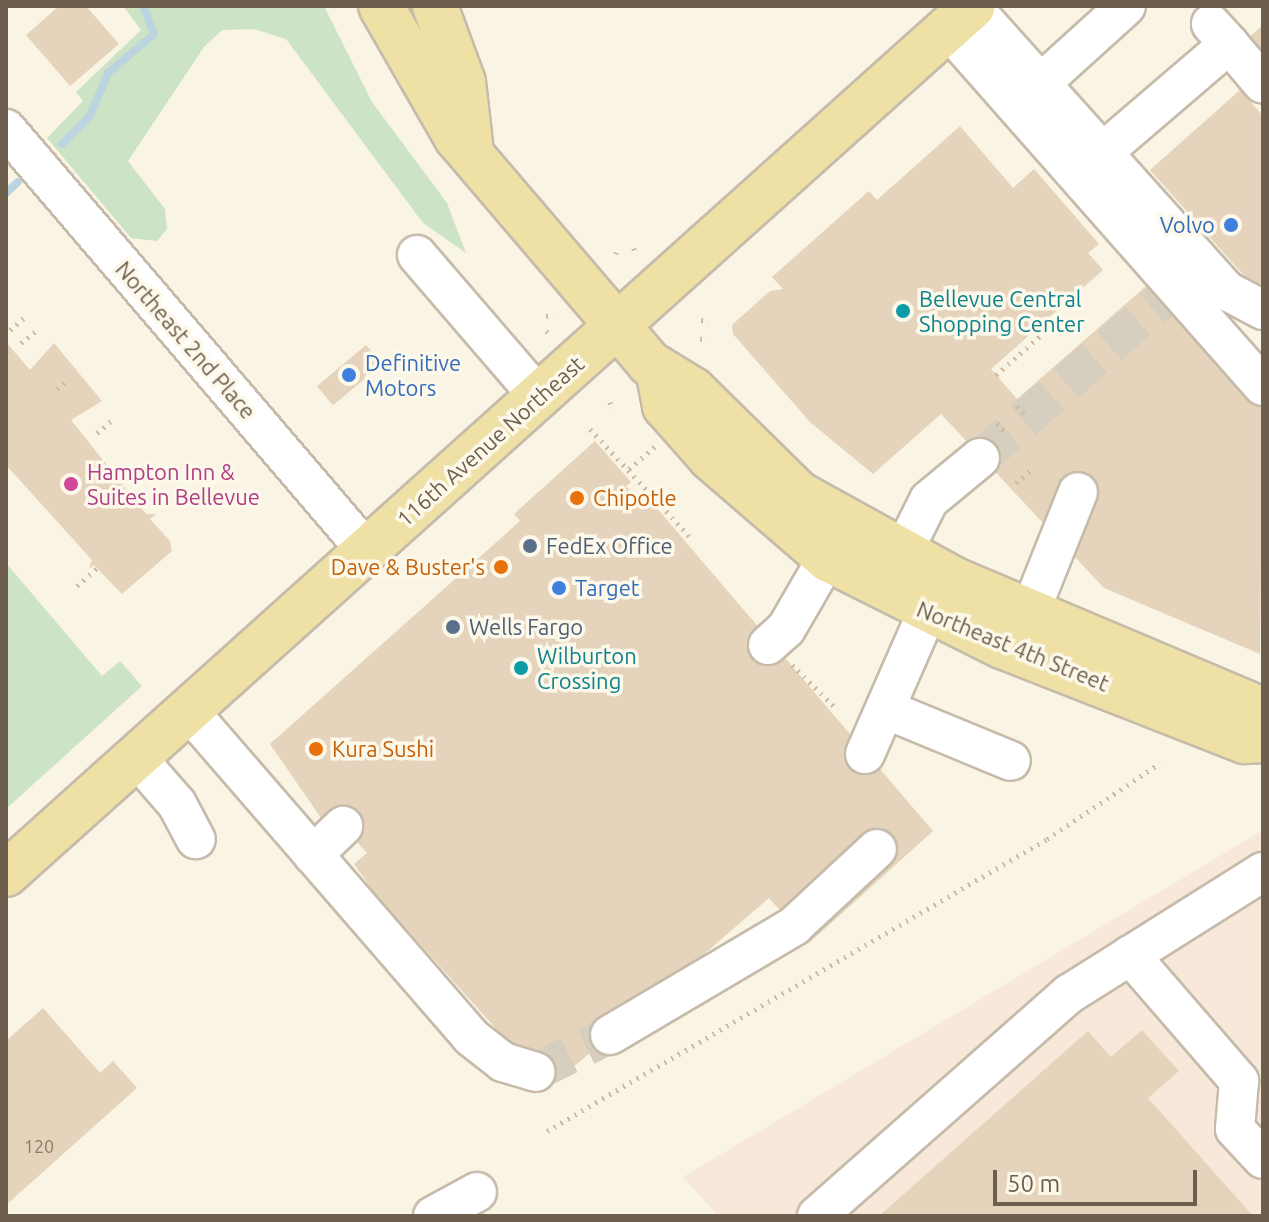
<!DOCTYPE html>
<style>
body{margin:0}
#map{position:relative;width:1269px;height:1222px;overflow:hidden;background:#f9f4e4;font-family:Ubuntu,sans-serif}
div>[style]{position:absolute}
.commercial>*{inset:0;background:#f8e8d9}
.green>*{inset:0;background:#cce4c5}
.stream>*{height:8px;margin:-4px;padding:0 4px;transform-origin:4px;border-radius:4px;background:#bcd4df}
.building>*{inset:0;background:#e5d3bb;transform-origin:0 0}
.minor-tunnel>*{height:38px;margin-top:-19px;transform-origin:0;background:repeating-linear-gradient(90deg,#d6cebe 0 38px,transparent 0 57px)}
.path>*{height:5px;margin-top:-2.5px;transform-origin:0;background:repeating-linear-gradient(90deg,#cfbba3 0 2px,transparent 0 8px)}
.roads{filter:drop-shadow(2px 0 #c6bbaa) drop-shadow(-2px 0 #c6bbaa) drop-shadow(0 2px #c6bbaa) drop-shadow(0 -2px #c6bbaa)}
.minor>*{height:38px;margin:-19px;padding:0 19px;transform-origin:19px;border-radius:19px;background:#fff}
.major>*{height:44px;margin:-22px;padding:0 22px;transform-origin:22px;border-radius:22px;background:#efe0a5}
.dots>*{width:22px;height:22px;translate:-50% -50%;box-sizing:border-box;border:4px solid #fcf8ea;border-radius:50%}
span{translate:-50% -50%;white-space:nowrap;text-align:center;line-height:1.15;-webkit-text-stroke:7px #fcf8ea;paint-order:stroke}
.number-label{font-size:18px;color:#8c7b68}
.number-label span{-webkit-text-stroke-width:0}
.shop-label{font-size:22px;color:#366cbe}
.right{translate:-100% -50%;text-align:right}
.left{translate:0 -50%;text-align:left}
.culture-label{font-size:22px;color:#0d838f}
.street-label{font-size:22px;color:#6e5e4d}
.hotel-label{font-size:22px;color:#b23c85}
.food-label{font-size:22px;color:#c56008}
.service-label{font-size:22px;color:#4e5e75}
.frame{position:absolute;inset:0;border:8px solid #6e5e4d;pointer-events:none}
.scale{position:absolute;left:993px;top:1170px;width:204px;height:36px;box-sizing:border-box;border:4px solid #6e5e4d;border-top:0;padding-left:10px;font-size:24px;line-height:28px;white-space:nowrap;color:#6e5e4d;-webkit-text-stroke:6px #fcf8ea;paint-order:stroke}
</style>
<div id="map">
<div class="commercial">
<i style="clip-path:polygon(1263px 830px,1263px 1216px,718px 1216px,683px 1177px)"></i>
</div>
<div class="green">
<i style="clip-path:polygon(123px 6px,324px 6px,372px 102px,447px 203px,466px 253px,423px 223px,286px 39px,254px 29px,222px 30px,204px 47px,128px 161px,165px 209px,167px 229px,157px 241px,131px 238px,47px 138px,83px 101px,76px 92px,141px 30px)"></i>
<i style="clip-path:polygon(6px 563px,102px 676px,120px 661px,142px 686px,6px 809px)"></i>
</div>
<div class="stream">
<i style="left:62px;top:144px;width:40px;rotate:-45deg"></i>
<i style="left:90px;top:116px;width:47px;rotate:-67.3deg"></i>
<i style="left:108px;top:73px;width:60px;rotate:-40.3deg"></i>
<i style="left:154px;top:34px;width:30px;rotate:-111deg"></i>
<i style="left:6px;top:193px;width:16px;rotate:-43deg"></i>
</div>
<div class="building">
<i style="clip-path:polygon(59px 6px,86px 6px,119px 44px,70px 86px,26px 35px)"></i>
<i style="clip-path:polygon(1263px 25px,1263px 61px,1245px 41px)"></i>
<i style="clip-path:polygon(1240px 90px,1263px 116px,1263px 280px,1255px 288px,1150px 170px)"></i>
<i style="clip-path:polygon(960px 126px,1013px 188px,1034px 169px,1099px 244px,1088px 253px,1103px 270px,991px 369px,1017px 399px,1177px 259px,1263px 358px,1260px 654px,1104px 588px,941px 414px,873px 474px,810px 422px,733px 334px,732px 325px,770px 291px,783px 289px,772px 277px,869px 191px,877px 200px)"></i>
<i style="clip-path:polygon(6px 342px,30px 370px,54px 343px,102px 401px,71px 420px,146px 514px,156px 514px,150px 519px,170px 541px,172px 551px,122px 594px,94px 565px,89px 569px,92px 560px,6px 465px)"></i>
<i style="left:366px;top:345px;width:25px;height:64px;rotate:50deg"></i>
<i style="clip-path:polygon(595px 441px,631px 482px,626px 486px,643px 504px,649px 499px,933px 831px,809px 943px,769px 898px,549px 1088px,376px 895px,354px 864px,367px 853px,329px 811px,321px 818px,270px 744px,520px 521px,514px 514px)"></i>
<i style="clip-path:polygon(43px 1008px,100px 1073px,113px 1061px,137px 1088px,6px 1205px,6px 1041px)"></i>
<i style="clip-path:polygon(1142px 1030px,1179px 1071px,1148px 1098px,1253px 1216px,879px 1216px,1088px 1031px,1111px 1057px)"></i>
</div>
<div class="minor-tunnel">
<i style="left:980px;top:458px;width:244px;rotate:-41deg"></i>
<i style="left:535px;top:1072px;width:84px;rotate:-26.3deg"></i>
</div>
<div class="path">
<i style="left:634px;top:248px;width:6px;rotate:81deg"></i>
<i style="left:616px;top:254px;width:7px;rotate:-82deg"></i>
<i style="left:546px;top:316px;width:8px;rotate:-7deg"></i>
<i style="left:701px;top:320px;width:8px;rotate:14deg"></i>
<i style="left:10px;top:330px;width:23px;rotate:-41deg"></i>
<i style="left:546px;top:331px;width:5px;rotate:37deg"></i>
<i style="left:700px;top:339px;width:8px;rotate:-7deg"></i>
<i style="left:21px;top:343px;width:22px;rotate:-39deg"></i>
<i style="left:996px;top:375px;width:80px;rotate:-41.5deg"></i>
<i style="left:57px;top:389px;width:16px;rotate:-40deg"></i>
<i style="left:610px;top:402px;width:8px;rotate:76deg"></i>
<i style="left:1017px;top:406px;width:13px;rotate:48deg"></i>
<i style="left:997px;top:423px;width:13px;rotate:48deg"></i>
<i style="left:590px;top:429px;width:146px;rotate:47.2deg"></i>
<i style="left:97px;top:433px;width:23px;rotate:-41deg"></i>
<i style="left:629px;top:469px;width:35px;rotate:-41deg"></i>
<i style="left:1016px;top:483px;width:21px;rotate:-41deg"></i>
<i style="left:77px;top:586px;width:27px;rotate:-42deg"></i>
<i style="left:792px;top:665px;width:64px;rotate:44.4deg"></i>
<i style="left:547px;top:1131px;width:579px;rotate:-30.28deg"></i>
<i style="left:1047px;top:839px;width:136px;rotate:-33.9deg"></i>
</div>
<div class="roads">
<div class="minor">
<i style="left:972px;top:7px;width:382px;rotate:48.1deg"></i>
<i style="left:1227px;top:291px;width:41px;rotate:27.8deg"></i>
<i style="left:948px;top:29px;width:476px;rotate:48.6deg"></i>
<i style="left:1229px;top:44px;width:52px;rotate:49.6deg"></i>
<i style="left:1040px;top:84px;width:116px;rotate:-42.2deg"></i>
<i style="left:6px;top:129px;width:554px;rotate:49.47deg"></i>
<i style="left:1103px;top:152px;width:166px;rotate:-40.6deg"></i>
<i style="left:1229px;top:44px;width:27px;rotate:-132deg"></i>
<i style="left:417px;top:255px;width:187px;rotate:49.3deg"></i>
<i style="left:902px;top:554px;width:60px;rotate:-63.4deg"></i>
<i style="left:929px;top:500px;width:66px;rotate:-39.5deg"></i>
<i style="left:1030px;top:612px;width:129px;rotate:-68.2deg"></i>
<i style="left:768px;top:645px;width:24px;rotate:-42deg"></i>
<i style="left:786px;top:629px;width:110px;rotate:-59.9deg"></i>
<i style="left:885px;top:709px;width:136px;rotate:22.4deg"></i>
<i style="left:188px;top:710px;width:432px;rotate:49.1deg"></i>
<i style="left:471px;top:1037px;width:41px;rotate:38deg"></i>
<i style="left:503px;top:1062px;width:34px;rotate:17deg"></i>
<i style="left:865px;top:754px;width:154px;rotate:-66.3deg"></i>
<i style="left:136px;top:757px;width:62px;rotate:48.9deg"></i>
<i style="left:177px;top:804px;width:40px;rotate:62deg"></i>
<i style="left:313px;top:855px;width:42px;rotate:-44deg"></i>
<i style="left:1130px;top:955px;width:167px;rotate:49.1deg"></i>
<i style="left:1239px;top:1081px;width:48px;rotate:94.8deg"></i>
<i style="left:1235px;top:1129px;width:41px;rotate:47deg"></i>
<i style="left:610px;top:1035px;width:214px;rotate:-30.6deg"></i>
<i style="left:794px;top:926px;width:113px;rotate:-42.9deg"></i>
<i style="left:433px;top:1216px;width:50px;rotate:-28.6deg"></i>
<i style="left:817px;top:1216px;width:336px;rotate:-41.4deg"></i>
<i style="left:1069px;top:994px;width:229px;rotate:-32.2deg"></i>
</div>
<div class="major">
<i style="left:381px;top:6px;width:152px;rotate:60.1deg"></i>
<i style="left:457px;top:138px;width:296px;rotate:49.5deg"></i>
<i style="left:649px;top:363px;width:52px;rotate:31.5deg"></i>
<i style="left:693px;top:390px;width:148px;rotate:44.5deg"></i>
<i style="left:799px;top:494px;width:178px;rotate:28.9deg"></i>
<i style="left:955px;top:580px;width:334px;rotate:22.9deg"></i>
<i style="left:435px;top:6px;width:81px;rotate:69.8deg"></i>
<i style="left:463px;top:82px;width:70px;rotate:83.5deg"></i>
<i style="left:659px;top:375px;width:32px;rotate:79deg"></i>
<i style="left:665px;top:406px;width:69px;rotate:48.5deg"></i>
<i style="left:711px;top:458px;width:155px;rotate:40.8deg"></i>
<i style="left:828px;top:559px;width:195px;rotate:26.6deg"></i>
<i style="left:1002px;top:646px;width:261px;rotate:21.4deg"></i>
<i style="left:1245px;top:741px;width:18px;rotate:-3deg"></i>
<i style="left:6px;top:874px;width:1299px;rotate:-41.91deg"></i>
</div>
</div>
<div class="dots">
<i style="left:1231px;top:225px;background:#3f7fe0"></i>
<i style="left:903px;top:311px;background:#0f9aa8"></i>
<i style="left:349px;top:375px;background:#3f7fe0"></i>
<i style="left:71px;top:484px;background:#d1479c"></i>
<i style="left:577px;top:498px;background:#e8710a"></i>
<i style="left:530px;top:546px;background:#5c6f8a"></i>
<i style="left:501px;top:567px;background:#e8710a"></i>
<i style="left:559px;top:588px;background:#3f7fe0"></i>
<i style="left:453px;top:627px;background:#5c6f8a"></i>
<i style="left:521px;top:668px;background:#0f9aa8"></i>
<i style="left:316px;top:749px;background:#e8710a"></i>
</div>
<div class="number-label">
<span style="left:39px;top:1146px">120</span>
</div>
<div class="shop-label">
<span class="right" style="left:1215px;top:225px">Volvo</span>
<span class="left" style="left:365px;top:375px">Definitive<br>Motors</span>
<span class="left" style="left:575px;top:588px">Target</span>
</div>
<div class="culture-label">
<span class="left" style="left:919px;top:311px">Bellevue Central<br>Shopping Center</span>
<span class="left" style="left:537px;top:668px">Wilburton<br>Crossing</span>
</div>
<div class="street-label">
<span style="left:186px;top:340px;rotate:49deg">Northeast 2nd Place</span>
<span style="left:490px;top:441px;rotate:-42deg">116th Avenue Northeast</span>
<span style="left:1013px;top:646px;rotate:22deg">Northeast 4th Street</span>
</div>
<div class="hotel-label">
<span class="left" style="left:87px;top:484px">Hampton Inn &amp;<br>Suites in Bellevue</span>
</div>
<div class="food-label">
<span class="left" style="left:593px;top:498px">Chipotle</span>
<span class="right" style="left:485px;top:567px">Dave &amp; Buster's</span>
<span class="left" style="left:332px;top:749px">Kura Sushi</span>
</div>
<div class="service-label">
<span class="left" style="left:546px;top:546px">FedEx Office</span>
<span class="left" style="left:469px;top:627px">Wells Fargo</span>
</div>
<div class="frame"></div>
<div class="scale">50 m</div>
</div>
